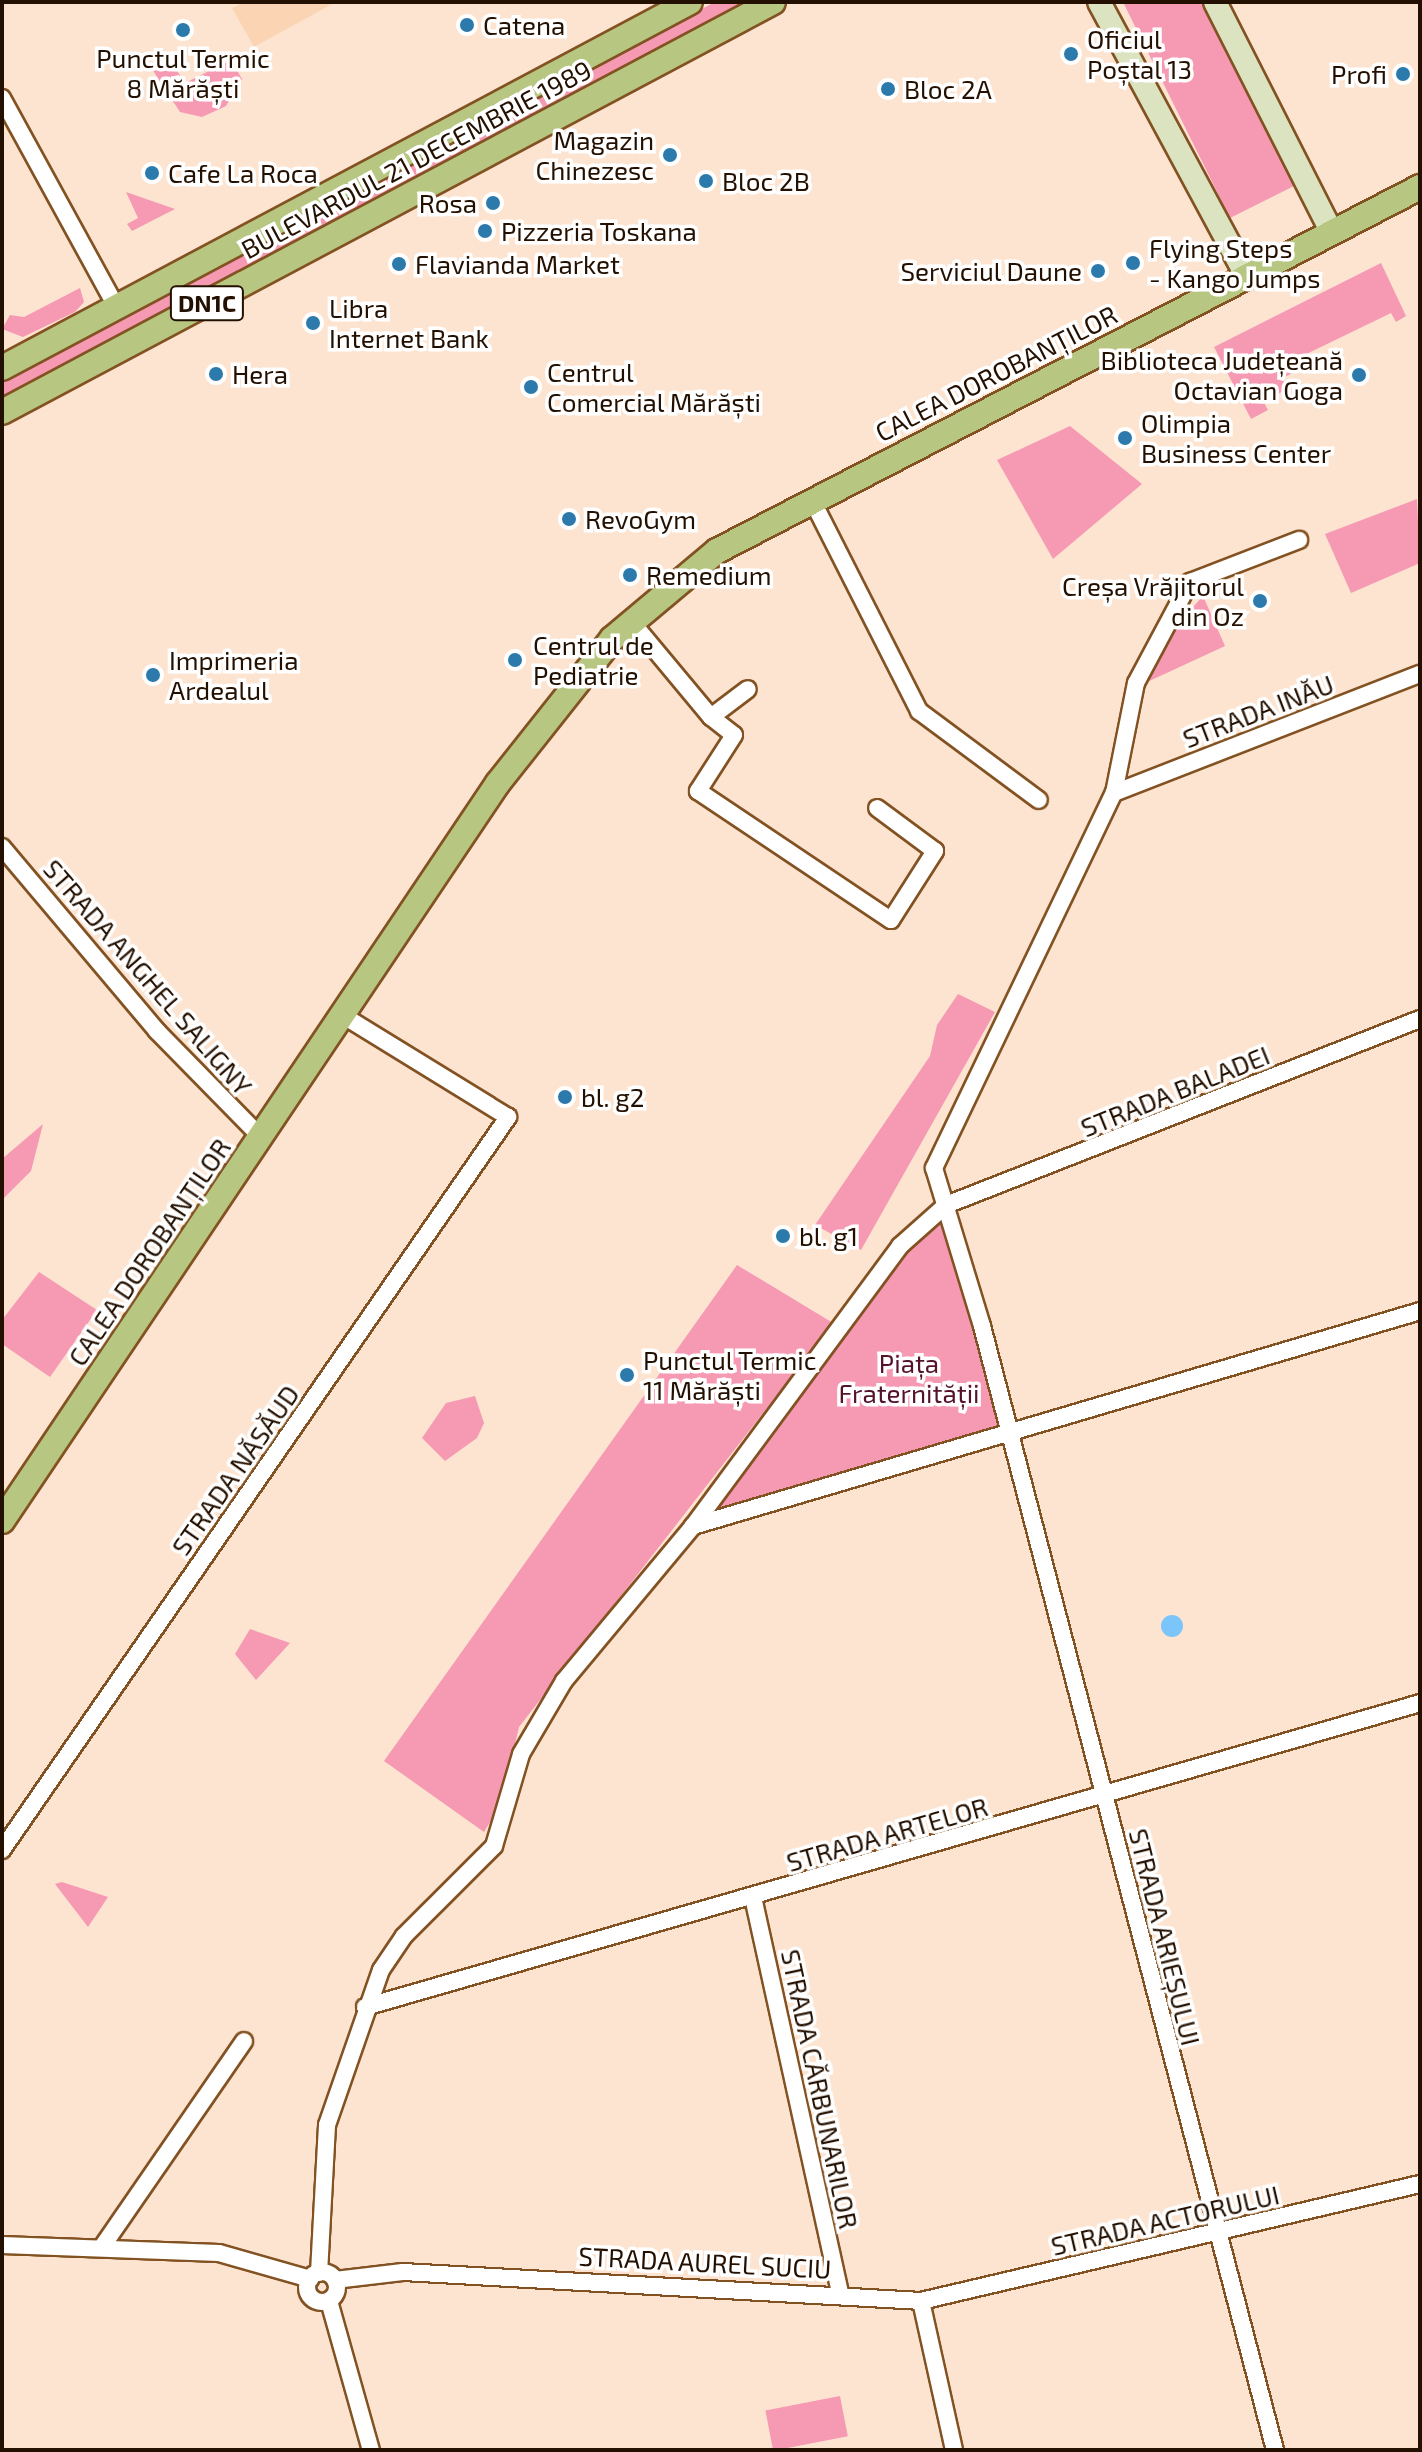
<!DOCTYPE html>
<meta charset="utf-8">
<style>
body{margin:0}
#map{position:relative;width:1422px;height:2452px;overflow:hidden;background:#fce4d1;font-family:"Exo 2",sans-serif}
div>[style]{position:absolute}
.built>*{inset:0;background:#fbd4b4}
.green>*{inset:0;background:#f699b3;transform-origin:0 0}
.water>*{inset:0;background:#7cc5fb}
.round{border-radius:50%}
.roads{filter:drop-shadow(2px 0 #835222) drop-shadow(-2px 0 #835222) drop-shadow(0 2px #835222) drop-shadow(0 -2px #835222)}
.minor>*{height:16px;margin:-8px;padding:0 8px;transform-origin:8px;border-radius:8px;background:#fff}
.minor>.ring{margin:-8px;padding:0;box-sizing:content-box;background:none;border:16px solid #fff;border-radius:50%}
.secondary>*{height:22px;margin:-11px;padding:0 11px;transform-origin:11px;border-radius:11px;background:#dbe3c0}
.primary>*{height:24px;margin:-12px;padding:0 12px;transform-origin:12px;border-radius:12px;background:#b7c781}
.dots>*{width:22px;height:22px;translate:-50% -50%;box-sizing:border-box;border:4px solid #fff;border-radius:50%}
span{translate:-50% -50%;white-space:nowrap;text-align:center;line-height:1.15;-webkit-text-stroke:7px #fff;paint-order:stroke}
.shield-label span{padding:2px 6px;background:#fff;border:2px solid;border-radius:6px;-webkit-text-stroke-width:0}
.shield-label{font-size:24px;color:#241000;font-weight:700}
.poi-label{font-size:26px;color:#241000}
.left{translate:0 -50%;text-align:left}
.right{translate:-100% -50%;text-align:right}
.street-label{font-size:26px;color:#241000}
.park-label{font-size:26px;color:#54122b}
.frame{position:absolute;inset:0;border:4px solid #241000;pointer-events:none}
</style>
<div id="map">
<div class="built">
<i style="clip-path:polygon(244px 2px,336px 2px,254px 47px,232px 8px)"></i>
</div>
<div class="green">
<i style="clip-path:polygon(715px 2px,761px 2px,2px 401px,2px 381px,32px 365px)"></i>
<i style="clip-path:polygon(1123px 2px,1204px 2px,1296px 185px,1230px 218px)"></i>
<i style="clip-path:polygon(170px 60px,185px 83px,231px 60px,242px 79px,226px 106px,202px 117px,180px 112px,152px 69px)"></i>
<i style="clip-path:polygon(126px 192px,175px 209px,132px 231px,127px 224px,138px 218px)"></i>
<i style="clip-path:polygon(1381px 263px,1406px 316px,1396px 322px,1391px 313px,1292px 361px,1296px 371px,1283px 378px,1288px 389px,1263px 401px,1268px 410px,1251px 419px,1214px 347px)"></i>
<i style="clip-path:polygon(80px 288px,84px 302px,75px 312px,23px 337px,2px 329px,10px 315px,24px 317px)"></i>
<i style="clip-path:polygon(1070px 426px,1142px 484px,1053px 559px,997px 460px)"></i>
<i style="clip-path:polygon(1417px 499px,1420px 563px,1351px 593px,1325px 534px)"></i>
<i style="clip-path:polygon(1203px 596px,1225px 646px,1145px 683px,1173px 629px)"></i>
<i style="clip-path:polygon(958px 994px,995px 1012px,861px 1250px,815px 1225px,930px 1056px,937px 1025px)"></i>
<i style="clip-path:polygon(43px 1124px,31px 1171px,2px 1200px,2px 1159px)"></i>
<i style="clip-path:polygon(946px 1205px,1008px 1436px,693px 1526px,869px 1291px)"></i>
<i style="clip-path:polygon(737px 1265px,833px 1323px,519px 1727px,500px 1806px,484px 1832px,384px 1761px)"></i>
<i style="clip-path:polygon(39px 1272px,97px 1310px,50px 1377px,2px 1344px,2px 1320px)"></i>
<i style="clip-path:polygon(475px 1396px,484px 1423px,477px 1438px,445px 1461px,422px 1438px,446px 1403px)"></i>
<i style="clip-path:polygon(250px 1629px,290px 1643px,256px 1680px,235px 1654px)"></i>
<i style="clip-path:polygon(62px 1882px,108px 1897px,88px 1927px,55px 1884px)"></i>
<i style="left:840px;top:2396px;width:41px;height:76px;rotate:79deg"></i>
</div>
<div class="water">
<i class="round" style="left:1161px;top:1615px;width:22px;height:22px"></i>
</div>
<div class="roads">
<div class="minor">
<i style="left:2px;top:98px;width:235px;rotate:61.3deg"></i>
<i style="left:812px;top:500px;width:237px;rotate:63.1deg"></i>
<i style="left:919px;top:711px;width:149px;rotate:36.6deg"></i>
<i style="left:631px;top:621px;width:125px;rotate:50.2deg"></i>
<i style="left:711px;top:717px;width:46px;rotate:-37.1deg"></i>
<i style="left:711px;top:717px;width:29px;rotate:38deg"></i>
<i style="left:734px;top:735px;width:67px;rotate:122.7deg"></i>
<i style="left:698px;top:791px;width:232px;rotate:33.8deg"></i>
<i style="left:891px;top:920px;width:82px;rotate:-57.5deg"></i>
<i style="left:935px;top:851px;width:72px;rotate:-143.4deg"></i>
<i style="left:1114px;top:793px;width:328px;rotate:-21.3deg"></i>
<i style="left:2px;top:847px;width:241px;rotate:49.9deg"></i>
<i style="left:157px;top:1031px;width:147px;rotate:45.6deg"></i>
<i style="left:693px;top:1526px;width:758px;rotate:-16.47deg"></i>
<i style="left:2px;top:1850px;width:891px;rotate:-55.38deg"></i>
<i style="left:508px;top:1117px;width:193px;rotate:-148.4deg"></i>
<i style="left:753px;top:1897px;width:404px;rotate:77.6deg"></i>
<i style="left:365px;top:2007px;width:1098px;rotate:-16.07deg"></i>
<i style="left:2px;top:2245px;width:217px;rotate:2.1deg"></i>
<i style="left:219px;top:2253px;width:95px;rotate:15.9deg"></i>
<i style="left:102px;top:2247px;width:250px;rotate:-55.4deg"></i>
<i class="ring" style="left:307px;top:2272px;width:14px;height:14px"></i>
<i style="left:319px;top:2273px;width:148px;rotate:-86.9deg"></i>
<i style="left:327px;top:2125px;width:164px;rotate:-70.8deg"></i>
<i style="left:381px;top:1970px;width:41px;rotate:-55.9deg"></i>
<i style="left:404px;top:1936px;width:127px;rotate:-45deg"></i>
<i style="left:494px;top:1846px;width:96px;rotate:-73.6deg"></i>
<i style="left:521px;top:1754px;width:85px;rotate:-59.5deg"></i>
<i style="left:564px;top:1681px;width:202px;rotate:-50.2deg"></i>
<i style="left:693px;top:1526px;width:348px;rotate:-53.5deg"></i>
<i style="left:900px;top:1246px;width:62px;rotate:-41.7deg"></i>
<i style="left:946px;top:1205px;width:509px;rotate:-21.43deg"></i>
<i style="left:335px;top:2280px;width:68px;rotate:-6.7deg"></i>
<i style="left:403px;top:2272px;width:519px;rotate:3.2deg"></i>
<i style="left:921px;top:2301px;width:513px;rotate:-13.2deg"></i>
<i style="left:329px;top:2301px;width:155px;rotate:74.3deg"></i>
<i style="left:921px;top:2301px;width:153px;rotate:77.5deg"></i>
<i style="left:1275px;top:2450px;width:1162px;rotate:-104.61deg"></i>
<i style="left:982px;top:1326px;width:165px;rotate:-106.9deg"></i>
<i style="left:934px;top:1168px;width:416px;rotate:-64.4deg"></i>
<i style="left:1114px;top:793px;width:112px;rotate:-78.7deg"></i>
<i style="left:1136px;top:683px;width:115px;rotate:-61.9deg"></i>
<i style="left:1190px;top:582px;width:117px;rotate:-21.1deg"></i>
</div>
<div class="secondary">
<i style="left:1099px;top:2px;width:310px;rotate:61.7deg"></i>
<i style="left:1215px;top:2px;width:257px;rotate:63.1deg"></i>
</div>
<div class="primary">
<i style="left:2px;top:368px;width:779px;rotate:-28.01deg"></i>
<i style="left:2px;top:412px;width:873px;rotate:-28deg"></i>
<i style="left:2px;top:1521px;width:889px;rotate:-56.1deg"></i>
<i style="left:498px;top:783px;width:184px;rotate:-51.6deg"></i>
<i style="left:612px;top:639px;width:137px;rotate:-40deg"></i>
<i style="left:717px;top:551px;width:792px;rotate:-27.37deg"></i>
</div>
</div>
<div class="dots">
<i style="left:467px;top:25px;background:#2c79ab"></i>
<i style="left:183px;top:30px;background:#2c79ab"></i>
<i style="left:1071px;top:54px;background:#2c79ab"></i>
<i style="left:1403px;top:74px;background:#2c79ab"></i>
<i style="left:888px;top:89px;background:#2c79ab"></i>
<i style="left:670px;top:155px;background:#2c79ab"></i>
<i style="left:152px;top:173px;background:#2c79ab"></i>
<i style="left:706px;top:181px;background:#2c79ab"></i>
<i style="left:493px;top:203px;background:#2c79ab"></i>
<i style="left:485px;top:231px;background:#2c79ab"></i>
<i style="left:1133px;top:263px;background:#2c79ab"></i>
<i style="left:399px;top:264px;background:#2c79ab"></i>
<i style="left:1098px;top:271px;background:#2c79ab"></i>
<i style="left:313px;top:323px;background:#2c79ab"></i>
<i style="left:216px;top:374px;background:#2c79ab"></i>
<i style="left:1359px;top:375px;background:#2c79ab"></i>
<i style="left:531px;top:387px;background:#2c79ab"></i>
<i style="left:1125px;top:438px;background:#2c79ab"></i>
<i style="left:569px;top:519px;background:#2c79ab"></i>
<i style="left:630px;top:575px;background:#2c79ab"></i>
<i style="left:1260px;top:601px;background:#2c79ab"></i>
<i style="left:515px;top:660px;background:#2c79ab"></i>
<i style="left:153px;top:675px;background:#2c79ab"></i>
<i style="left:565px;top:1097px;background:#2c79ab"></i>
<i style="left:783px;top:1236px;background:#2c79ab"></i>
<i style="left:627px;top:1375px;background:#2c79ab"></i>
</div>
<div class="shield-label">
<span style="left:207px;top:303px">DN1C</span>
</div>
<div class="poi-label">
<span class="left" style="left:483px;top:25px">Catena</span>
<span class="left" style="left:1087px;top:54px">Oficiul<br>Poștal 13</span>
<span style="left:183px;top:73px">Punctul Termic<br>8 Mărăști</span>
<span class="right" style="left:1387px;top:74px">Profi</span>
<span class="left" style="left:904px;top:89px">Bloc 2A</span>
<span class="right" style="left:654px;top:155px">Magazin<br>Chinezesc</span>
<span class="left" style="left:168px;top:173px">Cafe La Roca</span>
<span class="left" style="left:722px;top:181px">Bloc 2B</span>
<span class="right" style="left:477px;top:203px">Rosa</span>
<span class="left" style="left:501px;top:231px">Pizzeria Toskana</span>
<span class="left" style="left:1149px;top:263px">Flying Steps<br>- Kango Jumps</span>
<span class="left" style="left:415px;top:264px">Flavianda Market</span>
<span class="right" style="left:1082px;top:271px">Serviciul Daune</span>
<span class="left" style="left:329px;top:323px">Libra<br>Internet Bank</span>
<span class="right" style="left:1343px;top:375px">Biblioteca Județeană<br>Octavian Goga</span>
<span class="left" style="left:547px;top:387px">Centrul<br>Comercial Mărăști</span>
<span class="left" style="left:232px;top:374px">Hera</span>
<span class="left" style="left:1141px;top:438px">Olimpia<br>Business Center</span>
<span class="left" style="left:585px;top:519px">RevoGym</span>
<span class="left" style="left:646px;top:575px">Remedium</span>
<span class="right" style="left:1244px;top:601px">Creșa Vrăjitorul<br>din Oz</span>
<span class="left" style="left:533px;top:660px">Centrul de<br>Pediatrie</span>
<span class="left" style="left:169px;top:675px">Imprimeria<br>Ardealul</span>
<span class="left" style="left:581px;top:1097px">bl. g2</span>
<span class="left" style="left:799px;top:1236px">bl. g1</span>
<span class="left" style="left:643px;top:1375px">Punctul Termic<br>11 Mărăști</span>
</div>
<div class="street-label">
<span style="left:416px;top:159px;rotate:-28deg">BULEVARDUL 21 DECEMBRIE 1989</span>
<span style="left:996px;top:373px;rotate:-27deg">CALEA DOROBANȚILOR</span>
<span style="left:1258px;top:711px;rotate:-21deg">STRADA INĂU</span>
<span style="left:148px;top:977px;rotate:49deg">STRADA ANGHEL SALIGNY</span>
<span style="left:1175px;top:1091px;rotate:-22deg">STRADA BALADEI</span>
<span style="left:149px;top:1252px;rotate:-56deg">CALEA DOROBANȚILOR</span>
<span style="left:235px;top:1470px;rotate:-55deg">STRADA NĂSĂUD</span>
<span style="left:887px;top:1834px;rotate:-16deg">STRADA ARTELOR</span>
<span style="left:1165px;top:1937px;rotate:76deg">STRADA ARIEȘULUI</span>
<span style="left:820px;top:2089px;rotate:78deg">STRADA CĂRBUNARILOR</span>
<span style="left:1165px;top:2220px;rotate:-13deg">STRADA ACTORULUI</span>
<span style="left:705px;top:2262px;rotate:3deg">STRADA AUREL SUCIU</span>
</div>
<div class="park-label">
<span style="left:909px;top:1378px">Piața<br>Fraternității</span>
</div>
<div class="frame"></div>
</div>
